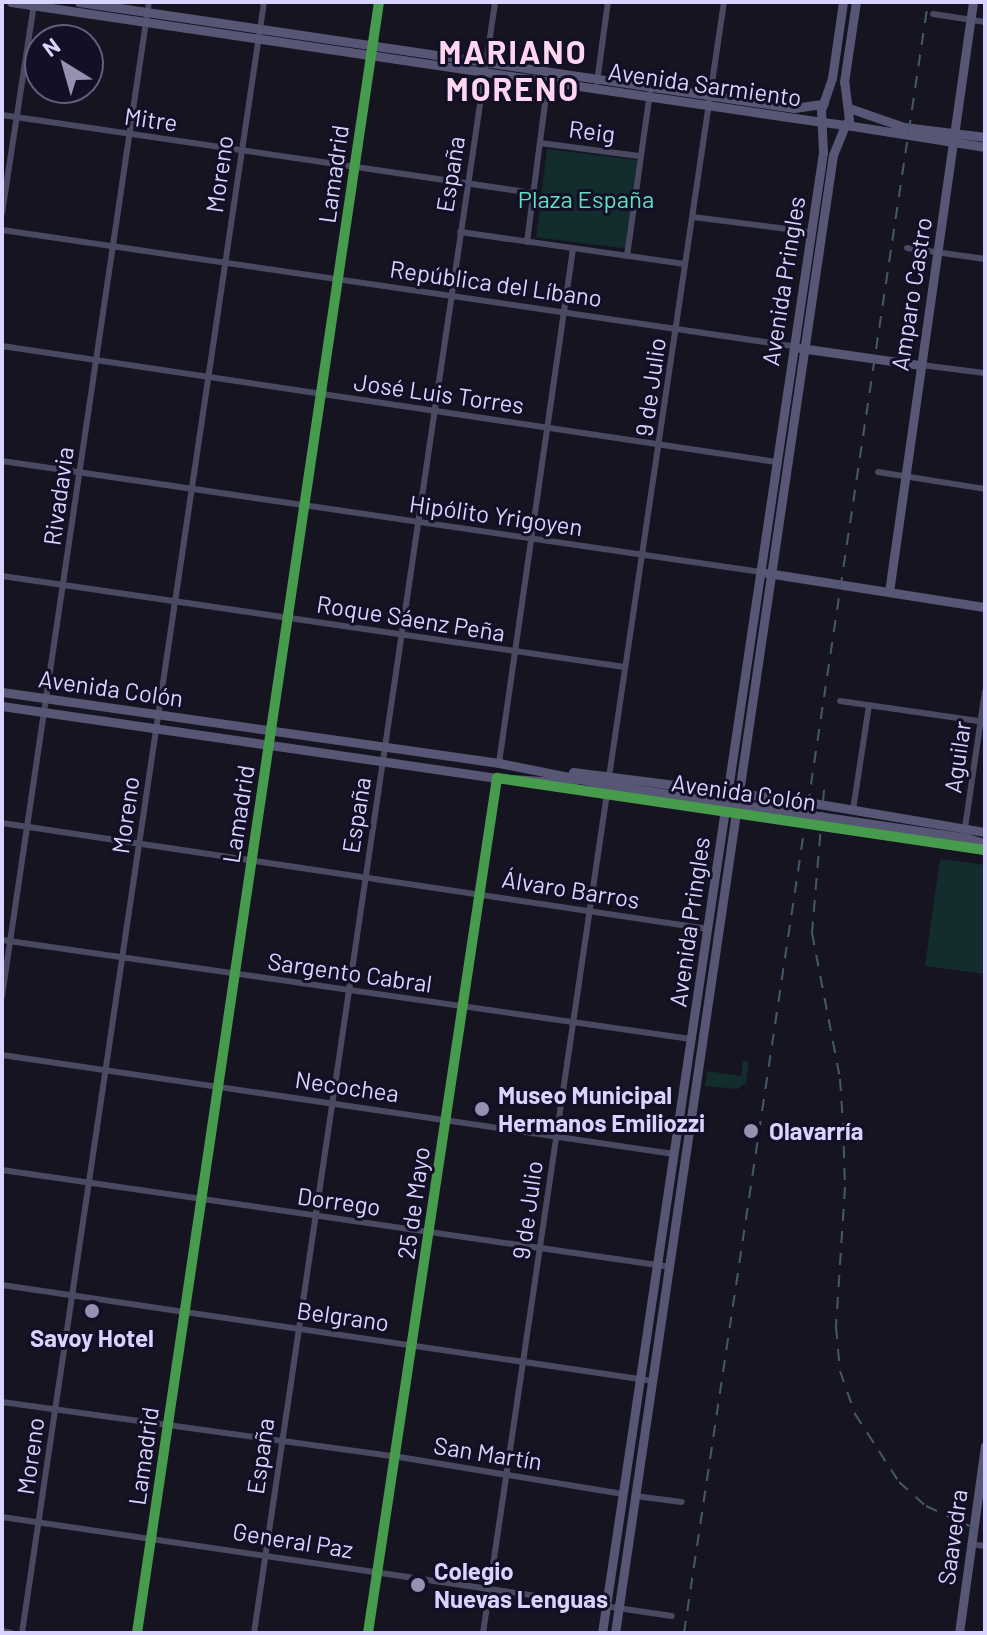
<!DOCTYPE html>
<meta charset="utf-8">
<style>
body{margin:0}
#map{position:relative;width:987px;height:1635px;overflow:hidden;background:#161421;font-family:Barlow,sans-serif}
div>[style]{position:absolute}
.green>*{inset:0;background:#132c2d;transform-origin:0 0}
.street>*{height:6px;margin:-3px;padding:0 3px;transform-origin:3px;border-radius:3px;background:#4a4962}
.secondary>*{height:9px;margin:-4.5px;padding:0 4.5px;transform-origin:4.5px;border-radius:4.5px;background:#575674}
.rail>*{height:2px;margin-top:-1px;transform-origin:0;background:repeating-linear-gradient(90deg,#43596b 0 12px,transparent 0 22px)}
.secondary-bridge>*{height:9px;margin:-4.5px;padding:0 4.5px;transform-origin:4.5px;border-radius:4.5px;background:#575674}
.cycleway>*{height:10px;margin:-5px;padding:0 5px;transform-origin:5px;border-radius:5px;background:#469c4c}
.dots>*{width:22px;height:22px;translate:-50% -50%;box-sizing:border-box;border:4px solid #130f26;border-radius:50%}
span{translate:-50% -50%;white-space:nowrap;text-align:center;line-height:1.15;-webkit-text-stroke:6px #130f26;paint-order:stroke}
.street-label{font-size:24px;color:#d9d4ff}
.park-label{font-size:24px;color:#5fe0c0}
.poi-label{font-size:24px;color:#d9d4ff;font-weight:700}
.left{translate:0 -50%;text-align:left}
.district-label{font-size:32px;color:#ffd6f0;font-weight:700;letter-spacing:2px}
.frame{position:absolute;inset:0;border:4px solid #d9d4ff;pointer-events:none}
.north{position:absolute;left:24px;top:24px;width:80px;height:80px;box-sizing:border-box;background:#130f26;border:2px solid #625e7d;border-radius:50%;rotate:323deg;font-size:22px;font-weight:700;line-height:32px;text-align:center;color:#d9d4ff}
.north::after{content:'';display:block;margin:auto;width:28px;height:36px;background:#9591b1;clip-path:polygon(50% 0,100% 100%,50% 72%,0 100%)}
</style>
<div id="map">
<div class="green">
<i style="left:547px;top:149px;width:91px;height:89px;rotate:7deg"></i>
<i style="clip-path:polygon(940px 859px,985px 865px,985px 974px,925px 966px)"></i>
<i style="clip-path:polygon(743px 1061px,749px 1062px,746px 1083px,738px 1089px,705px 1086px,707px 1071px,741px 1076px)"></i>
</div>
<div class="street">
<i style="left:933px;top:14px;width:53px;rotate:8.7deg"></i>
<i style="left:597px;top:82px;width:81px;rotate:-82.2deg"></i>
<i style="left:2px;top:115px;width:537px;rotate:8.36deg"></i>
<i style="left:540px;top:143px;width:100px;rotate:7.5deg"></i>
<i style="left:2px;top:213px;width:212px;rotate:-81.3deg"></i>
<i style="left:693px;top:217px;width:118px;rotate:7.3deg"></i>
<i style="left:2px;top:230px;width:798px;rotate:8.35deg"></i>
<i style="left:460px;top:232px;width:227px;rotate:8.1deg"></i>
<i style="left:527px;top:242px;width:162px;rotate:-82.6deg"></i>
<i style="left:907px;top:248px;width:79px;rotate:8deg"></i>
<i style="left:627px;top:256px;width:165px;rotate:-82deg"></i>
<i style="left:2px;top:346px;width:783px;rotate:8.52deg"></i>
<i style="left:921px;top:365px;width:64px;rotate:7.1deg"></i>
<i style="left:2px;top:461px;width:767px;rotate:8.32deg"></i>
<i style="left:878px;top:472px;width:108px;rotate:9deg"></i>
<i style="left:2px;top:576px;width:629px;rotate:8.32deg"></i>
<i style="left:840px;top:701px;width:147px;rotate:8.2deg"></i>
<i style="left:499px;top:763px;width:519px;rotate:-81.81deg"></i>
<i style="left:609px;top:777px;width:783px;rotate:-81.56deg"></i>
<i style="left:853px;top:810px;width:106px;rotate:-81.3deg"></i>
<i style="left:2px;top:823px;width:714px;rotate:8.54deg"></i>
<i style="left:965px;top:828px;width:138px;rotate:-81.7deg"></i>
<i style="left:2px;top:940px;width:696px;rotate:8.18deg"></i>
<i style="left:2px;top:996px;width:1005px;rotate:-81.59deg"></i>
<i style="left:2px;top:1055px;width:679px;rotate:8.38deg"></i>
<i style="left:2px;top:1170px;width:676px;rotate:8.25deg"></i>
<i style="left:2px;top:1285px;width:658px;rotate:8.39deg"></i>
<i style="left:2px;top:1402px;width:395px;rotate:7.9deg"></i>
<i style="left:393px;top:1456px;width:233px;rotate:9.4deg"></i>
<i style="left:635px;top:1496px;width:47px;rotate:7.3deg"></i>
<i style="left:2px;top:1517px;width:677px;rotate:8.41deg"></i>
<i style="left:971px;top:1544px;width:14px;rotate:8deg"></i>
<i style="left:2px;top:1631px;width:10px;rotate:11deg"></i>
<i style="left:22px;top:1633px;width:1649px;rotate:-81.56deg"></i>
<i style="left:137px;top:1633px;width:1649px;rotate:-81.56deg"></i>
<i style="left:254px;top:1633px;width:1649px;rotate:-81.59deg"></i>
<i style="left:368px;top:1633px;width:865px;rotate:-81.42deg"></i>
<i style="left:483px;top:1633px;width:849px;rotate:-81.6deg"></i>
</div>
<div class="secondary">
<i style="left:11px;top:2px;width:820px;rotate:8.42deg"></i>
<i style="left:79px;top:2px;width:723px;rotate:8.43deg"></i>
<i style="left:794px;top:108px;width:30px;rotate:-8deg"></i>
<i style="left:849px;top:108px;width:58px;rotate:19.1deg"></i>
<i style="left:904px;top:127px;width:82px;rotate:7deg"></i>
<i style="left:823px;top:122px;width:22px;rotate:8deg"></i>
<i style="left:845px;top:125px;width:6px;rotate:-51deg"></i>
<i style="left:849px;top:120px;width:38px;rotate:-97deg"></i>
<i style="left:844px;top:82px;width:81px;rotate:-81.5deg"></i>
<i style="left:846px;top:125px;width:141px;rotate:9deg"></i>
<i style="left:800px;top:348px;width:120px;rotate:8.1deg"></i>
<i style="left:767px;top:573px;width:221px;rotate:8.9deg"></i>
<i style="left:889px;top:592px;width:596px;rotate:-81.9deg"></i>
<i style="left:2px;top:692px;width:502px;rotate:8.13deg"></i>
<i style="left:499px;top:763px;width:112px;rotate:11.3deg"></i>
<i style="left:2px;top:706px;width:500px;rotate:8.28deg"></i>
<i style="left:497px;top:778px;width:76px;rotate:3.8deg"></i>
<i style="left:573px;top:772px;width:236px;rotate:7.3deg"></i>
<i style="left:807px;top:802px;width:181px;rotate:9.6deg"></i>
<i style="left:568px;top:787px;width:422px;rotate:8.6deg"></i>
<i style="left:967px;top:838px;width:19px;rotate:16deg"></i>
<i style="left:602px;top:1633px;width:1497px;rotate:-81.51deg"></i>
<i style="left:823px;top:152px;width:42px;rotate:-92.7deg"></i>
<i style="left:821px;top:110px;width:34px;rotate:-71deg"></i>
<i style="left:832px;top:78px;width:77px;rotate:-81.8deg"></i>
<i style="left:615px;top:1633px;width:1494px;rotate:-81.61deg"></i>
<i style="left:833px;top:155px;width:32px;rotate:-68deg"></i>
<i style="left:959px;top:1633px;width:189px;rotate:-82.1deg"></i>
</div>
<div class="rail">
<i style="left:824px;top:790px;width:144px;rotate:94.8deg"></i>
<i style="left:812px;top:933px;width:149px;rotate:79.1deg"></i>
<i style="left:840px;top:1079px;width:45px;rotate:86.2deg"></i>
<i style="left:843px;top:1124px;width:63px;rotate:88.2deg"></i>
<i style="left:845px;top:1187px;width:140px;rotate:93.7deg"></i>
<i style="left:836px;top:1327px;width:44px;rotate:84.8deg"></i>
<i style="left:840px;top:1371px;width:46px;rotate:70.8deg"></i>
<i style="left:855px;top:1414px;width:81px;rotate:57.1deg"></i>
<i style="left:899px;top:1482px;width:36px;rotate:42deg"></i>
<i style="left:926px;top:1506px;width:65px;rotate:24.6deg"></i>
<i style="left:684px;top:1633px;width:1649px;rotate:-81.49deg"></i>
</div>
<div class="secondary-bridge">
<i style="left:609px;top:785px;width:362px;rotate:8.4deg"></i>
</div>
<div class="cycleway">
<i style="left:137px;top:1633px;width:1649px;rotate:-81.56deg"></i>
<i style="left:368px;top:1633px;width:865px;rotate:-81.42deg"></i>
<i style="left:497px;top:778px;width:493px;rotate:8.4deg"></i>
</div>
<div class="dots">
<i style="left:482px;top:1109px;background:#9591b1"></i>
<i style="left:751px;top:1131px;background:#9591b1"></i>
<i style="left:92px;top:1311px;background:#9591b1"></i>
<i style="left:418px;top:1585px;background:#9591b1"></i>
</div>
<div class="street-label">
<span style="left:705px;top:84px;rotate:8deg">Avenida Sarmiento</span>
<span style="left:151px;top:119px;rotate:8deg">Mitre</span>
<span style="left:592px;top:131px;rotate:7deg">Reig</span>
<span style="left:219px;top:174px;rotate:-82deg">Moreno</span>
<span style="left:333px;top:174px;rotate:-82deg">Lamadrid</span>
<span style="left:450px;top:174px;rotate:-81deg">España</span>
<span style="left:783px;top:281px;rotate:-81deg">Avenida Pringles</span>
<span style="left:496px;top:283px;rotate:8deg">República del Líbano</span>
<span style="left:911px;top:294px;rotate:-81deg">Amparo Castro</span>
<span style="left:650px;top:387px;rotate:-82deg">9 de Julio</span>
<span style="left:439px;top:393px;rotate:8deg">José Luis Torres</span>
<span style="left:58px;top:496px;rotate:-82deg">Rivadavia</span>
<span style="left:496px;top:515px;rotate:8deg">Hipólito Yrigoyen</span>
<span style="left:411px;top:618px;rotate:9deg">Roque Sáenz Peña</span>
<span style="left:111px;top:688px;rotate:8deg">Avenida Colón</span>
<span style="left:957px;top:757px;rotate:-82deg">Aguilar</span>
<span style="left:744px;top:792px;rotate:8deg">Avenida Colón</span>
<span style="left:238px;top:814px;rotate:-81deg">Lamadrid</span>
<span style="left:125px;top:815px;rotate:-82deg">Moreno</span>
<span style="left:356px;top:815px;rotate:-81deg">España</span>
<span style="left:571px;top:889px;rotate:9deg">Álvaro Barros</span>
<span style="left:689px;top:922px;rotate:-82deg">Avenida Pringles</span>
<span style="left:350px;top:972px;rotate:8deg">Sargento Cabral</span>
<span style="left:347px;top:1086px;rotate:8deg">Necochea</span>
<span style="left:339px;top:1201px;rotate:8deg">Dorrego</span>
<span style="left:413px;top:1203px;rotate:-82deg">25 de Mayo</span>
<span style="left:527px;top:1210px;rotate:-82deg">9 de Julio</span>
<span style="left:343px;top:1316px;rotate:8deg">Belgrano</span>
<span style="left:488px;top:1453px;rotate:9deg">San Martín</span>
<span style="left:30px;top:1456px;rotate:-82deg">Moreno</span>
<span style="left:143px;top:1456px;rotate:-82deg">Lamadrid</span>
<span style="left:260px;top:1456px;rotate:-82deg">España</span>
<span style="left:952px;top:1537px;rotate:-82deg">Saavedra</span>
<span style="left:293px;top:1540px;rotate:9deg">General Paz</span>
</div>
<div class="park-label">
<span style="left:586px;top:199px">Plaza España</span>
</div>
<div class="poi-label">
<span class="left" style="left:498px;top:1109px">Museo Municipal<br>Hermanos Emiliozzi</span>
<span class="left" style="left:769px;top:1131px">Olavarría</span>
<span style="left:92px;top:1338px">Savoy Hotel</span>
<span class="left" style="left:434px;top:1585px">Colegio<br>Nuevas Lenguas</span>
</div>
<div class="district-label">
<span style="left:513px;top:70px">MARIANO<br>MORENO</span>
</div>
<div class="frame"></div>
<div class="north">N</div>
</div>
